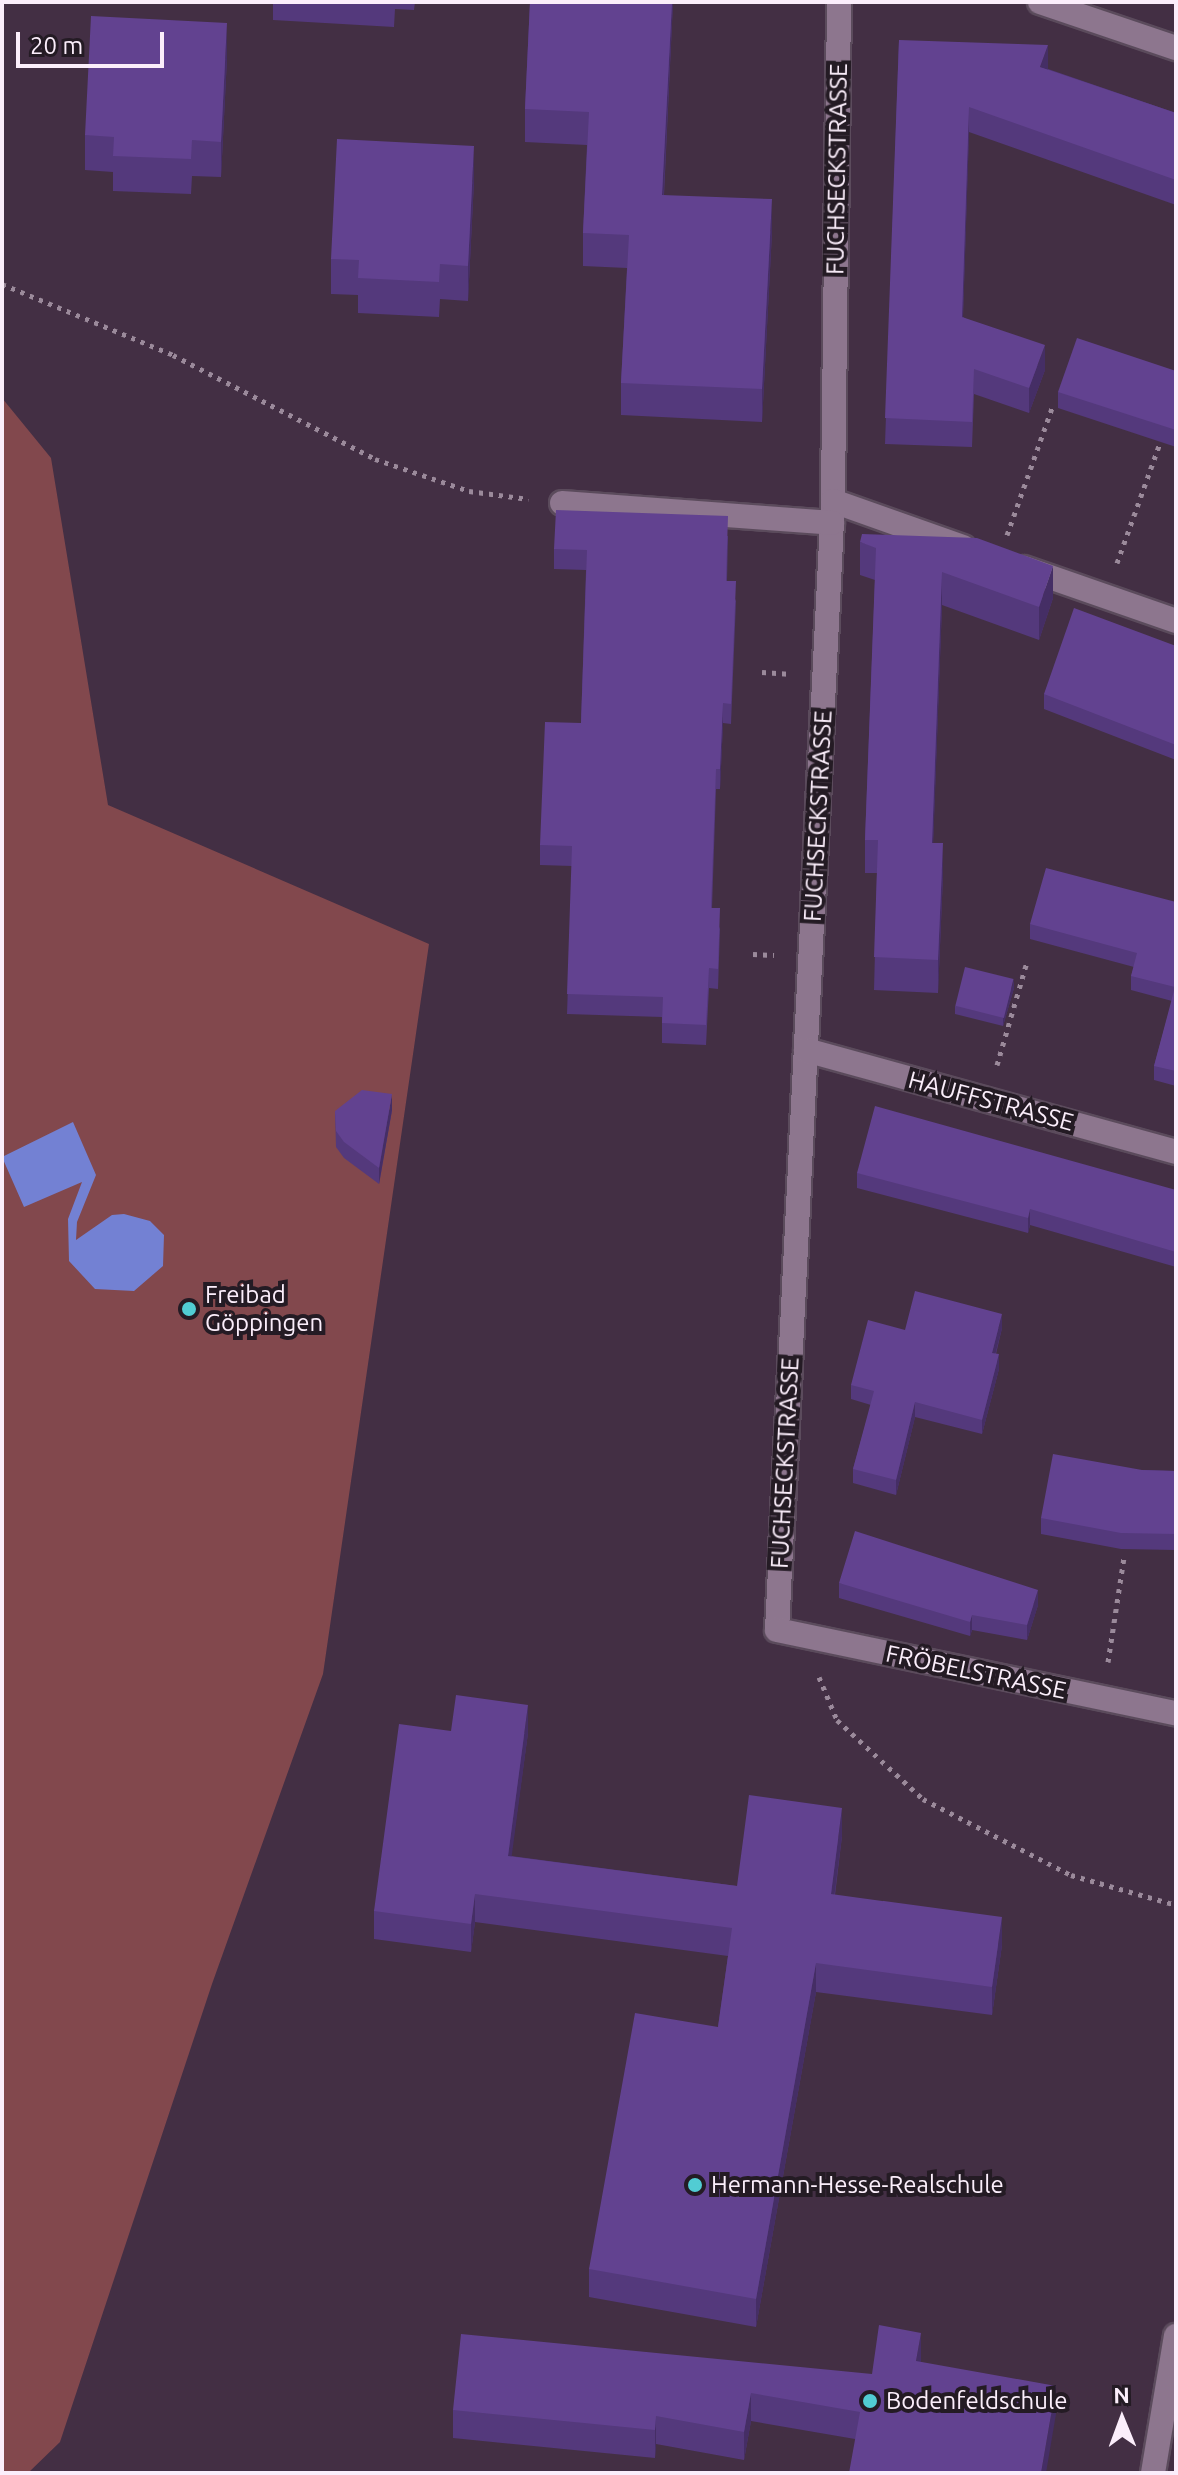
<!DOCTYPE html>
<meta charset="utf-8">
<style>
body{margin:0}
#map{position:relative;width:1178px;height:2475px;overflow:hidden;background:#432f44;font-family:Ubuntu,sans-serif}
div>[style]{position:absolute}
.green>*{inset:0;background:#82484d}
.water>*{inset:0;background:#7381d3}
.path>*{height:5px;margin-top:-2.5px;transform-origin:0;background:repeating-linear-gradient(90deg,#9b8a9b 0 4px,transparent 0 10px)}
.roads{filter:drop-shadow(2px 0 #5b4b5c) drop-shadow(-2px 0 #5b4b5c) drop-shadow(0 2px #5b4b5c) drop-shadow(0 -2px #5b4b5c)}
.minor>*{height:24px;margin:-12px;padding:0 12px;transform-origin:12px;border-radius:12px;background:#8d768e}
.wall>*{inset:0;background:#54397c}
.shaded-wall>*{inset:0;background:#452e65}
.building>*{inset:0;background:#624290;transform-origin:0 0}
.dots>*{width:22px;height:22px;translate:-50% -50%;box-sizing:border-box;border:4px solid #241b24;border-radius:50%}
span{translate:-50% -50%;white-space:nowrap;text-align:center;line-height:1.15;-webkit-text-stroke:8px #241b24;paint-order:stroke}
.street-label{font-size:24px;color:#fbeefb}
.poi-label{font-size:24px;color:#fbeefb}
.left{translate:0 -50%;text-align:left}
.frame{position:absolute;inset:0;border:4px solid #fbeefb;pointer-events:none}
.north{position:absolute;left:1082px;top:2379px;width:80px;height:80px;-webkit-text-stroke:6px #241b24;paint-order:stroke;rotate:359deg;font-size:22px;font-weight:700;line-height:32px;text-align:center;color:#fbeefb}
.north::after{content:'';display:block;margin:auto;width:28px;height:36px;background:#fbeefb;clip-path:polygon(50% 0,100% 100%,50% 72%,0 100%)}
.scale{position:absolute;left:16px;top:32px;width:148px;height:36px;box-sizing:border-box;border:4px solid #fbeefb;border-top:0;padding-left:10px;font-size:24px;line-height:28px;white-space:nowrap;color:#fbeefb;-webkit-text-stroke:6px #241b24;paint-order:stroke}
</style>
<div id="map">
<div class="green">
<i style="clip-path:polygon(2px 398px,51px 458px,108px 805px,429px 944px,323px 1674px,212px 1984px,60px 2442px,28px 2473px,2px 2473px)"></i>
</div>
<div class="water">
<i style="clip-path:polygon(73px 1122px,96px 1175px,77px 1222px,76px 1240px,112px 1215px,124px 1214px,150px 1221px,164px 1235px,163px 1266px,134px 1291px,95px 1289px,69px 1261px,68px 1219px,82px 1182px,24px 1207px,2px 1157px)"></i>
</div>
<div class="path">
<i style="left:2px;top:284px;width:185px;rotate:22.5deg"></i>
<i style="left:173px;top:355px;width:227px;rotate:27.2deg"></i>
<i style="left:375px;top:459px;width:99px;rotate:18.8deg"></i>
<i style="left:469px;top:491px;width:60px;rotate:7.7deg"></i>
<i style="left:1007px;top:535px;width:135px;rotate:-70.5deg"></i>
<i style="left:1117px;top:563px;width:127px;rotate:-70.3deg"></i>
<i style="left:762px;top:672px;width:26px;rotate:4deg"></i>
<i style="left:753px;top:954px;width:21px;rotate:3deg"></i>
<i style="left:997px;top:1065px;width:107px;rotate:-73.8deg"></i>
<i style="left:1108px;top:1662px;width:105px;rotate:-81.3deg"></i>
<i style="left:819px;top:1677px;width:47px;rotate:67.3deg"></i>
<i style="left:837px;top:1720px;width:117px;rotate:42.6deg"></i>
<i style="left:923px;top:1799px;width:166px;rotate:27.2deg"></i>
<i style="left:1071px;top:1875px;width:109px;rotate:15.9deg"></i>
</div>
<div class="roads">
<div class="minor">
<i style="left:839px;top:2px;width:499px;rotate:90.7deg"></i>
<i style="left:833px;top:501px;width:1130px;rotate:92.84deg"></i>
<i style="left:777px;top:1630px;width:408px;rotate:11.8deg"></i>
<i style="left:1040px;top:2px;width:144px;rotate:18.7deg"></i>
<i style="left:833px;top:501px;width:138px;rotate:19.5deg"></i>
<i style="left:562px;top:503px;width:271px;rotate:4.2deg"></i>
<i style="left:1024px;top:568px;width:161px;rotate:19.2deg"></i>
<i style="left:806px;top:1050px;width:384px;rotate:15.4deg"></i>
<i style="left:1153px;top:2473px;width:139px;rotate:-80.5deg"></i>
</div>
</div>
<div class="wall">
<i style="clip-path:polygon(273px 2px,415px 2px,414px 10px,395px 9px,394px 27px,273px 20px)"></i>
<i style="clip-path:polygon(530px 2px,673px 2px,664px 195px,772px 232px,762px 422px,621px 415px,621px 383px,627px 268px,583px 266px,583px 233px,587px 145px,525px 142px,525px 109px)"></i>
<i style="clip-path:polygon(899px 40px,1048px 69px,1176px 113px,1176px 205px,969px 132px,963px 317px,1045px 370px,1029px 413px,974px 394px,972px 447px,885px 444px)"></i>
<i style="clip-path:polygon(227px 58px,221px 177px,192px 176px,191px 194px,113px 191px,113px 172px,85px 170px,85px 135px)"></i>
<i style="clip-path:polygon(474px 181px,468px 301px,440px 299px,439px 317px,358px 313px,358px 295px,331px 294px,331px 259px)"></i>
<i style="clip-path:polygon(1176px 371px,1176px 447px,1058px 408px,1058px 392px)"></i>
<i style="clip-path:polygon(728px 536px,727px 581px,736px 601px,731px 724px,723px 723px,720px 789px,716px 789px,712px 908px,720px 929px,718px 989px,709px 988px,706px 1045px,662px 1043px,662px 1017px,567px 1014px,572px 866px,540px 865px,540px 845px,581px 723px,586px 570px,554px 569px,554px 549px)"></i>
<i style="clip-path:polygon(860px 542px,1053px 598px,1039px 640px,942px 605px,933px 843px,943px 875px,938px 993px,874px 990px,877px 873px,865px 873px,865px 840px,875px 580px,860px 575px)"></i>
<i style="clip-path:polygon(1176px 646px,1176px 760px,1044px 709px,1044px 694px)"></i>
<i style="clip-path:polygon(1176px 902px,1176px 1086px,1154px 1080px,1154px 1066px,1172px 1001px,1131px 990px,1131px 976px,1134px 967px,1030px 939px,1030px 924px)"></i>
<i style="clip-path:polygon(1014px 988px,1003px 1026px,955px 1014px,955px 1006px)"></i>
<i style="clip-path:polygon(392px 1110px,379px 1184px,344px 1158px,336px 1147px,335px 1111px)"></i>
<i style="clip-path:polygon(857px 1173px,1176px 1190px,1176px 1267px,1030px 1225px,1028px 1233px,857px 1188px)"></i>
<i style="clip-path:polygon(1002px 1328px,996px 1354px,999px 1369px,982px 1434px,915px 1417px,896px 1495px,853px 1483px,853px 1469px,871px 1405px,851px 1399px,851px 1385px,905px 1330px)"></i>
<i style="clip-path:polygon(1142px 1470px,1176px 1471px,1176px 1550px,1121px 1549px,1041px 1534px,1041px 1518px)"></i>
<i style="clip-path:polygon(839px 1583px,1038px 1605px,1027px 1640px,972px 1630px,970px 1636px,839px 1598px)"></i>
<i style="clip-path:polygon(451px 1731px,528px 1733px,511px 1856px,737px 1886px,842px 1836px,835px 1895px,1002px 1945px,992px 2015px,816px 1992px,756px 2327px,589px 2297px,589px 2269px,718px 2027px,728px 1956px,475px 1922px,471px 1952px,374px 1939px,374px 1911px)"></i>
<i style="clip-path:polygon(921px 2362px,1056px 2414px,855px 2439px,751px 2421px,744px 2460px,656px 2444px,655px 2458px,453px 2438px,453px 2410px,872px 2374px)"></i>
</div>
<div class="shaded-wall">
<i style="clip-path:polygon(672px 2px,673px 2px,662px 227px,662px 195px)"></i>
<i style="clip-path:polygon(227px 23px,227px 58px,221px 177px,221px 142px)"></i>
<i style="clip-path:polygon(1048px 45px,1048px 70px,1040px 67px)"></i>
<i style="clip-path:polygon(969px 107px,969px 132px,962px 342px,962px 317px)"></i>
<i style="clip-path:polygon(474px 146px,474px 181px,468px 301px,468px 266px)"></i>
<i style="clip-path:polygon(772px 199px,772px 232px,762px 422px,762px 389px)"></i>
<i style="clip-path:polygon(1045px 345px,1045px 370px,1029px 413px,1029px 388px)"></i>
<i style="clip-path:polygon(1053px 566px,1053px 598px,1039px 640px,1039px 607px)"></i>
<i style="clip-path:polygon(942px 572px,942px 605px,932px 876px,932px 843px)"></i>
<i style="clip-path:polygon(723px 703px,723px 723px,720px 789px,720px 769px)"></i>
<i style="clip-path:polygon(943px 843px,943px 875px,938px 993px,938px 960px)"></i>
<i style="clip-path:polygon(1014px 979px,1014px 988px,1003px 1026px,1003px 1018px)"></i>
<i style="clip-path:polygon(392px 1094px,392px 1110px,379px 1184px,379px 1168px)"></i>
<i style="clip-path:polygon(1030px 1209px,1030px 1225px,1028px 1233px,1028px 1218px)"></i>
<i style="clip-path:polygon(1002px 1314px,1002px 1328px,992px 1367px,992px 1353px)"></i>
<i style="clip-path:polygon(999px 1354px,999px 1369px,982px 1434px,982px 1420px)"></i>
<i style="clip-path:polygon(915px 1402px,915px 1417px,896px 1495px,896px 1480px)"></i>
<i style="clip-path:polygon(1038px 1590px,1038px 1605px,1027px 1640px,1027px 1625px)"></i>
<i style="clip-path:polygon(972px 1615px,972px 1630px,970px 1636px,970px 1622px)"></i>
<i style="clip-path:polygon(528px 1705px,528px 1733px,508px 1884px,508px 1856px)"></i>
<i style="clip-path:polygon(842px 1808px,842px 1836px,831px 1922px,831px 1894px)"></i>
<i style="clip-path:polygon(475px 1894px,475px 1922px,471px 1952px,471px 1924px)"></i>
<i style="clip-path:polygon(1002px 1917px,1002px 1945px,992px 2015px,992px 1987px)"></i>
<i style="clip-path:polygon(816px 1963px,816px 1992px,756px 2327px,756px 2299px)"></i>
<i style="clip-path:polygon(921px 2333px,921px 2361px,916px 2389px,916px 2361px)"></i>
<i style="clip-path:polygon(1056px 2386px,1056px 2414px,1046px 2473px,1041px 2473px)"></i>
<i style="clip-path:polygon(751px 2393px,751px 2421px,744px 2460px,744px 2432px)"></i>
<i style="clip-path:polygon(656px 2416px,656px 2444px,655px 2458px,655px 2430px)"></i>
</div>
<div class="building">
<i style="clip-path:polygon(530px 2px,672px 2px,662px 195px,772px 199px,762px 389px,621px 383px,629px 235px,583px 233px,589px 112px,525px 109px)"></i>
<i style="clip-path:polygon(91px 16px,227px 23px,221px 142px,192px 140px,191px 159px,113px 156px,114px 137px,85px 135px)"></i>
<i style="clip-path:polygon(899px 40px,1048px 45px,1040px 67px,1176px 113px,1176px 180px,969px 107px,962px 317px,1045px 345px,1029px 388px,974px 369px,972px 422px,885px 418px)"></i>
<i style="clip-path:polygon(337px 139px,474px 146px,468px 266px,440px 264px,439px 282px,358px 278px,359px 260px,331px 259px)"></i>
<i style="clip-path:polygon(1077px 338px,1176px 371px,1176px 430px,1058px 392px)"></i>
<i style="clip-path:polygon(556px 510px,728px 516px,726px 581px,736px 581px,731px 704px,723px 703px,720px 769px,716px 769px,711px 908px,720px 908px,718px 969px,709px 968px,706px 1025px,662px 1023px,663px 997px,567px 994px,572px 846px,540px 845px,545px 722px,581px 723px,587px 550px,554px 549px)"></i>
<i style="clip-path:polygon(862px 534px,977px 538px,1053px 566px,1039px 607px,942px 572px,932px 843px,943px 843px,938px 960px,874px 957px,878px 840px,865px 840px,876px 548px,860px 542px)"></i>
<i style="clip-path:polygon(1074px 608px,1176px 646px,1176px 745px,1044px 694px)"></i>
<i style="clip-path:polygon(1046px 868px,1176px 902px,1176px 1071px,1154px 1066px,1175px 987px,1131px 976px,1137px 953px,1030px 924px)"></i>
<i style="left:965px;top:967px;width:50px;height:40px;rotate:14deg"></i>
<i style="clip-path:polygon(362px 1090px,392px 1094px,379px 1168px,344px 1142px,336px 1131px,335px 1111px)"></i>
<i style="clip-path:polygon(875px 1106px,1176px 1190px,1176px 1252px,1030px 1209px,1028px 1218px,857px 1173px)"></i>
<i style="clip-path:polygon(915px 1291px,1002px 1314px,992px 1353px,999px 1354px,982px 1420px,915px 1402px,896px 1480px,853px 1469px,874px 1391px,851px 1385px,868px 1320px,905px 1330px)"></i>
<i style="clip-path:polygon(1053px 1454px,1142px 1470px,1176px 1471px,1176px 1534px,1121px 1533px,1041px 1518px)"></i>
<i style="clip-path:polygon(855px 1531px,1038px 1590px,1027px 1625px,972px 1615px,970px 1622px,839px 1583px)"></i>
<i style="clip-path:polygon(456px 1695px,528px 1705px,508px 1856px,737px 1886px,749px 1795px,842px 1808px,831px 1894px,1002px 1917px,992px 1987px,816px 1963px,756px 2299px,589px 2269px,635px 2013px,718px 2027px,732px 1928px,475px 1894px,471px 1924px,374px 1911px,399px 1724px,451px 1731px)"></i>
<i style="clip-path:polygon(879px 2325px,921px 2333px,916px 2361px,1056px 2386px,1041px 2473px,849px 2473px,860px 2412px,751px 2393px,744px 2432px,656px 2416px,655px 2430px,453px 2410px,461px 2334px,872px 2374px)"></i>
</div>
<div class="dots">
<i style="left:189px;top:1309px;background:#51ccd3"></i>
<i style="left:695px;top:2185px;background:#51ccd3"></i>
<i style="left:870px;top:2401px;background:#51ccd3"></i>
</div>
<div class="street-label">
<span style="left:837px;top:169px;rotate:-89deg">FUCHSECKSTRASSE</span>
<span style="left:818px;top:816px;rotate:-87deg">FUCHSECKSTRASSE</span>
<span style="left:991px;top:1101px;rotate:15deg">HAUFFSTRASSE</span>
<span style="left:785px;top:1463px;rotate:-87deg">FUCHSECKSTRASSE</span>
<span style="left:976px;top:1672px;rotate:12deg">FRÖBELSTRASSE</span>
</div>
<div class="poi-label">
<span class="left" style="left:205px;top:1309px">Freibad<br>Göppingen</span>
<span class="left" style="left:711px;top:2185px">Hermann-Hesse-Realschule</span>
<span class="left" style="left:886px;top:2401px">Bodenfeldschule</span>
</div>
<div class="frame"></div>
<div class="north">N</div>
<div class="scale">20 m</div>
</div>
